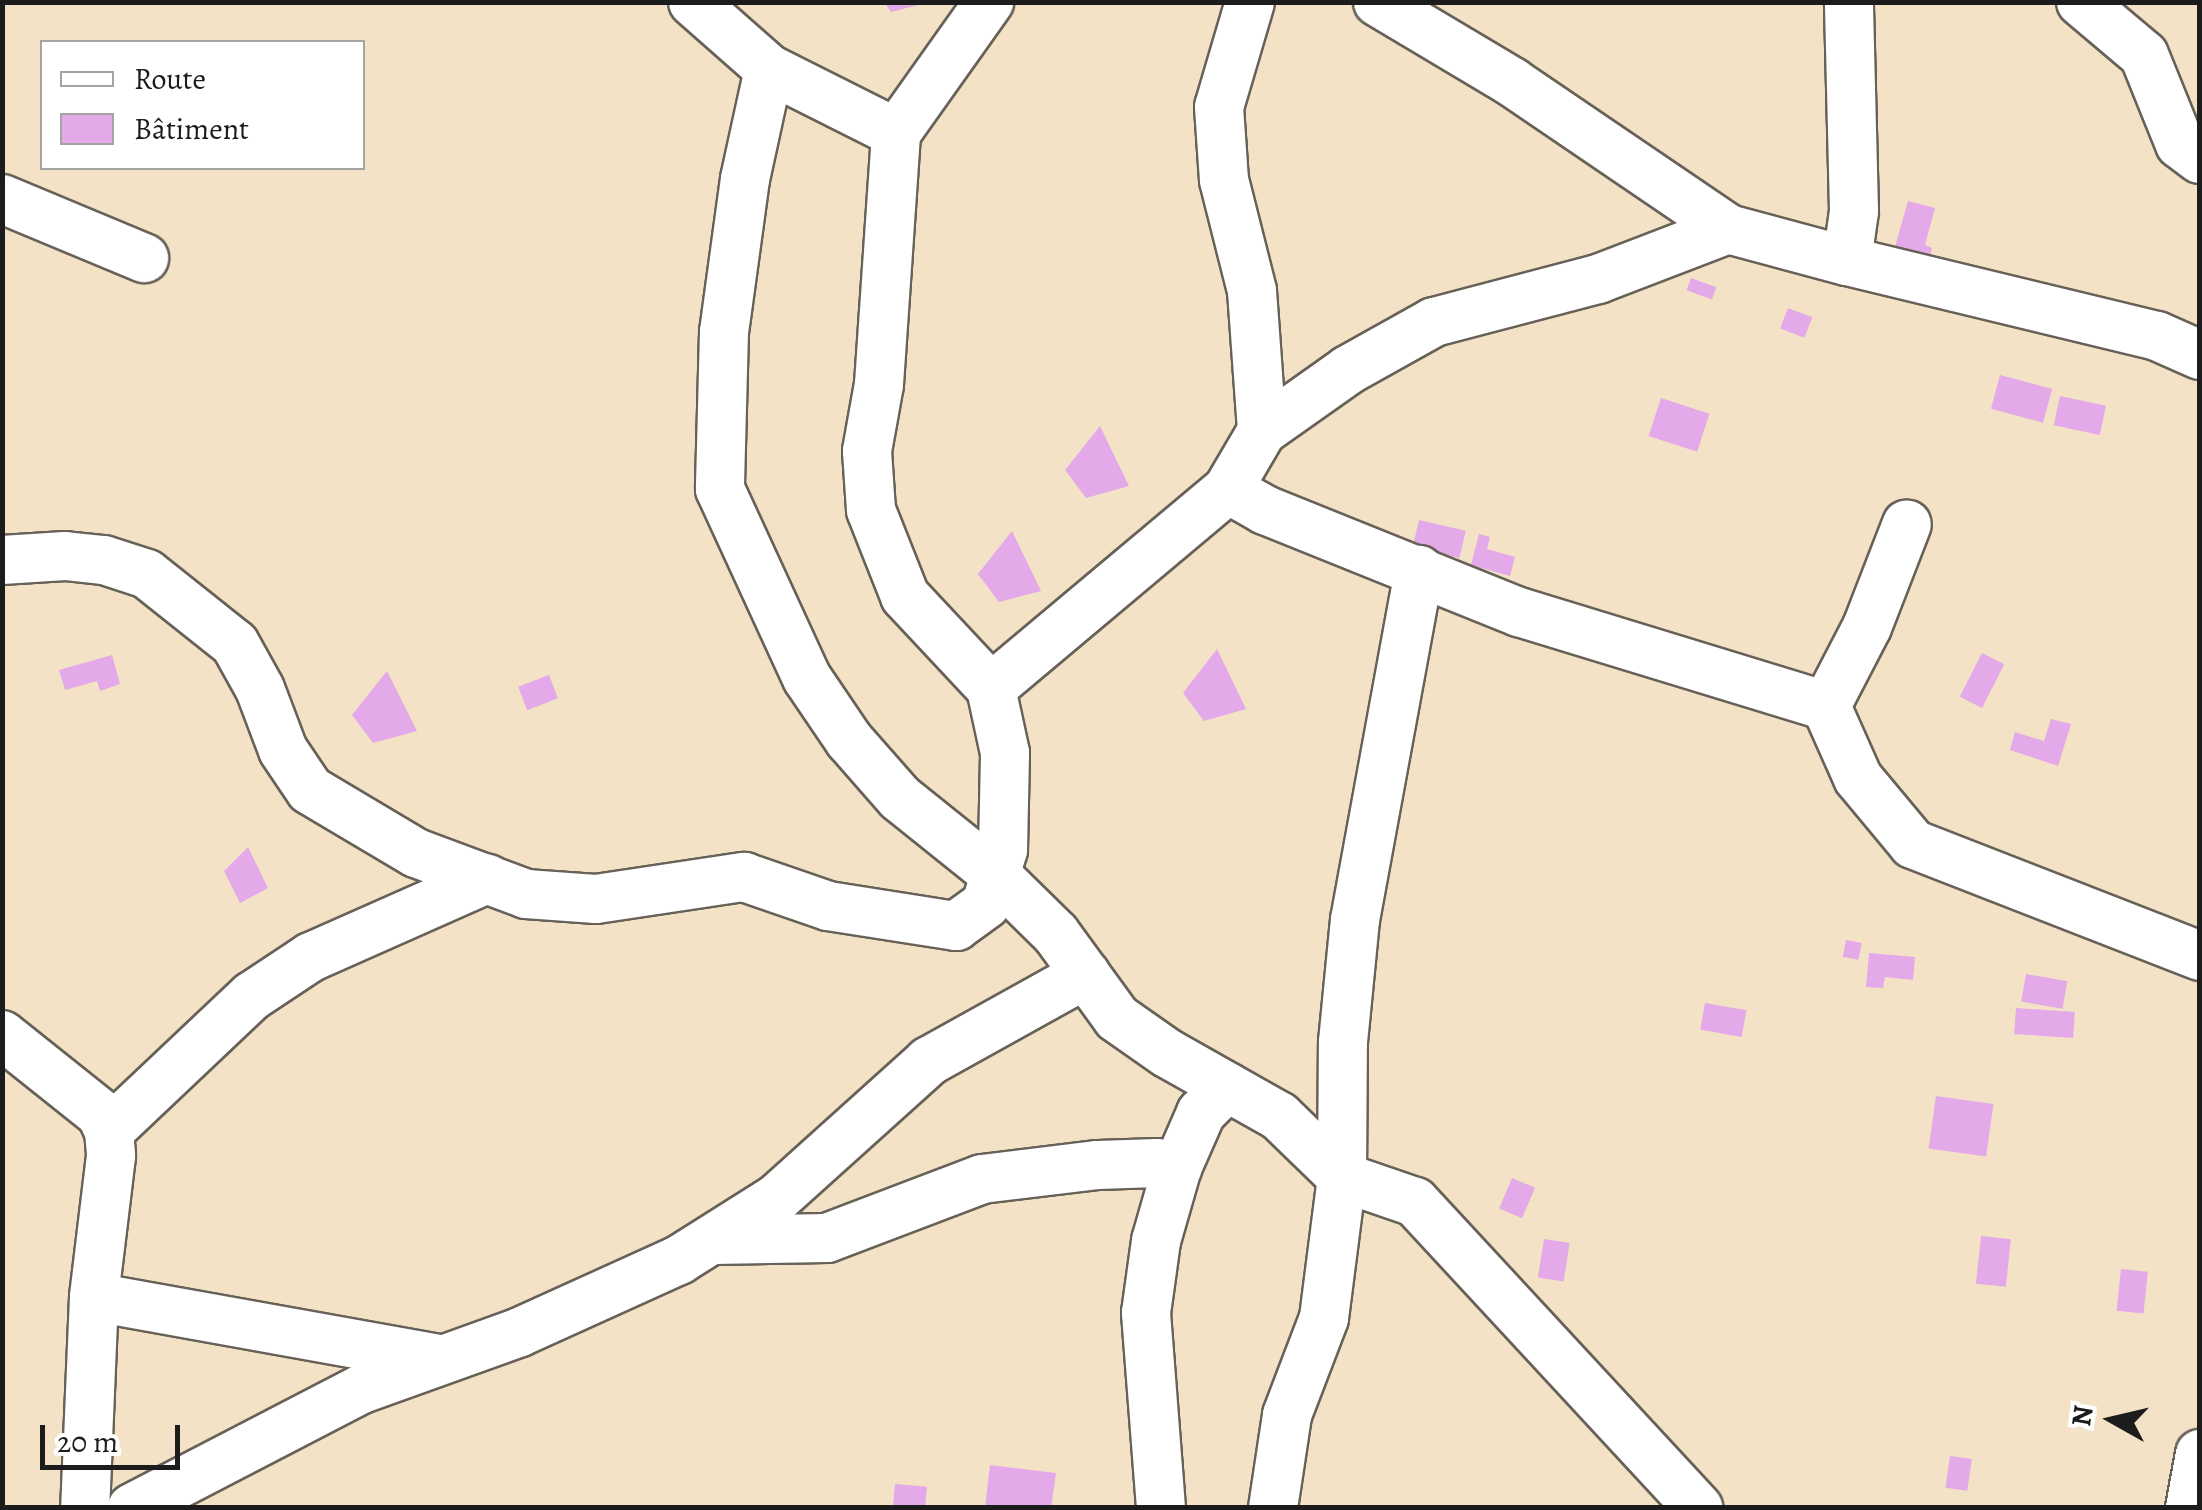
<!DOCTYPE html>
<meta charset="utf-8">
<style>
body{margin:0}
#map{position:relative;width:2202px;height:1510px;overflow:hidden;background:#f3e2c6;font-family:Alegreya,serif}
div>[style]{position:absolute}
.building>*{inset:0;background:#e3a9e9;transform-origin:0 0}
.roads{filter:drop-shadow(2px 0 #676158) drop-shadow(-2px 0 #676158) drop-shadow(0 2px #676158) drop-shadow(0 -2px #676158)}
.minor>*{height:48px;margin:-24px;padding:0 24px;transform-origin:24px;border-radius:24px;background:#fff}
span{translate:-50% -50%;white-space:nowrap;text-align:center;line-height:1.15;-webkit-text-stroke:8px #fff;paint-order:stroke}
.frame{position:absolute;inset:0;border:5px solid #1c1c1c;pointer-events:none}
.legend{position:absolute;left:40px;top:40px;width:325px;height:130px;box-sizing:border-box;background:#fff;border:2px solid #a4a4a4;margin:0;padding:12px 18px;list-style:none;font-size:30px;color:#1c1c1c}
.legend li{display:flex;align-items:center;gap:20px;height:50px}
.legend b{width:50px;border:2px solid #a4a4a4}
.north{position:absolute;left:2062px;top:1370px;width:100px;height:100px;-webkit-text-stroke:8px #fff;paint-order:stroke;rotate:278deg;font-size:28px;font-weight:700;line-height:40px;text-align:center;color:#1c1c1c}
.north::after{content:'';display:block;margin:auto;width:35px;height:45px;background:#1c1c1c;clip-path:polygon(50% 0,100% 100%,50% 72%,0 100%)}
.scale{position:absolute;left:40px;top:1425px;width:140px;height:45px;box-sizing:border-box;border:5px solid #1c1c1c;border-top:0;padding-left:12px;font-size:30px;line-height:35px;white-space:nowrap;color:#1c1c1c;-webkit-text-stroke:8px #fff;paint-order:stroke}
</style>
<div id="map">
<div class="building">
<i style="clip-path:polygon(884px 2px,921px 2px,922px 4px,891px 12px)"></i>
<i style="clip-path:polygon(1908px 201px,1935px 208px,1925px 245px,1932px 248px,1928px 263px,1893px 254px)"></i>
<i style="left:1691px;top:278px;width:27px;height:13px;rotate:20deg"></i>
<i style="left:1788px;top:308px;width:26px;height:22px;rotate:21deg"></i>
<i style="left:2000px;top:375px;width:54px;height:35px;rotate:15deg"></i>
<i style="left:2060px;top:396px;width:47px;height:30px;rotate:12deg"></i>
<i style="left:1661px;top:398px;width:51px;height:40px;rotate:18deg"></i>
<i style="clip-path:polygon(1100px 426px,1129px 486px,1086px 498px,1065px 470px)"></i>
<i style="left:1419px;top:520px;width:48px;height:28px;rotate:13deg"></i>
<i style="clip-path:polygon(1012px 531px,1041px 591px,999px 602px,978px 574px)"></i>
<i style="clip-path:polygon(1479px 534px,1490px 537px,1487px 549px,1515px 557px,1510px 576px,1471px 565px)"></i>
<i style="clip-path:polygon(1217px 649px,1246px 709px,1204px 721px,1183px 693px)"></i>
<i style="left:1982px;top:653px;width:25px;height:49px;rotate:27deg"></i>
<i style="clip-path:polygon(112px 655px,120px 684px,100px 691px,97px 681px,65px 690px,59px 670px)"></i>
<i style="clip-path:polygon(387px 671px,417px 731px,373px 743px,352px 715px)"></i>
<i style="left:549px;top:675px;width:25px;height:33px;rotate:69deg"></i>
<i style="clip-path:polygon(2051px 719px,2071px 724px,2058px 766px,2010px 750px,2015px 732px,2044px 741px)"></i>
<i style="clip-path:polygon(248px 847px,268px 888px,240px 903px,224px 871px)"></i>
<i style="left:1846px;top:940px;width:16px;height:17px;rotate:11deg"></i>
<i style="clip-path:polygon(1869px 953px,1915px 957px,1913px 980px,1885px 977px,1883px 988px,1866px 987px)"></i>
<i style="left:2026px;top:974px;width:42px;height:28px;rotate:10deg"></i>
<i style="left:1705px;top:1003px;width:42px;height:27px;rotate:10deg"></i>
<i style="left:2016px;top:1008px;width:59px;height:26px;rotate:4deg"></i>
<i style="left:1936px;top:1096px;width:58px;height:53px;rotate:8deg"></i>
<i style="left:1512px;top:1178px;width:25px;height:33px;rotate:23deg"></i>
<i style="left:1981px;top:1236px;width:30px;height:48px;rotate:6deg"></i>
<i style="left:1544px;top:1239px;width:26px;height:39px;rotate:9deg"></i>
<i style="left:2121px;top:1269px;width:27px;height:42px;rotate:6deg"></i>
<i style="left:1950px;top:1456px;width:22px;height:32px;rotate:8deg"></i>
<i style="clip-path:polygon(990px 1465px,1056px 1473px,1051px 1508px,985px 1508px)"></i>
<i style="left:895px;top:1484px;width:32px;height:24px;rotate:5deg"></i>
</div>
<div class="roads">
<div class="minor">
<i style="left:693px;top:2px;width:101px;rotate:41.4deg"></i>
<i style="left:769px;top:69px;width:142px;rotate:26.7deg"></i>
<i style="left:1250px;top:2px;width:109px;rotate:106.4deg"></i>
<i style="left:1219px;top:107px;width:73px;rotate:86.1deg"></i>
<i style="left:1224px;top:180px;width:114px;rotate:75.8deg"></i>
<i style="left:1252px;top:291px;width:140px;rotate:85.9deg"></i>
<i style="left:1378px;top:2px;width:156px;rotate:30.8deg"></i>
<i style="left:1512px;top:82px;width:261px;rotate:34.2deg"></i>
<i style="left:1728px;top:229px;width:123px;rotate:15.1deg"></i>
<i style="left:1847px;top:261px;width:50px;rotate:-82deg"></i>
<i style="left:1854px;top:211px;width:209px;rotate:-91.4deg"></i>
<i style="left:2081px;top:2px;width:82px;rotate:40.1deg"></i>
<i style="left:2144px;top:55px;width:96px;rotate:68deg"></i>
<i style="left:2180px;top:144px;width:25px;rotate:37deg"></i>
<i style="left:769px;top:69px;width:113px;rotate:102.3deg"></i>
<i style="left:745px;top:179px;width:154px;rotate:97.8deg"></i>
<i style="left:724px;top:332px;width:157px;rotate:91.5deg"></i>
<i style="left:720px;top:489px;width:208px;rotate:65.3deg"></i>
<i style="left:807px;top:678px;width:75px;rotate:55.9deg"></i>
<i style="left:849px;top:740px;width:77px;rotate:48.7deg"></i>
<i style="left:900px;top:798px;width:123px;rotate:38.7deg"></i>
<i style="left:996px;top:875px;width:84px;rotate:44.5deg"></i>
<i style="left:1056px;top:934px;width:104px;rotate:54deg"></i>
<i style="left:1117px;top:1018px;width:61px;rotate:35deg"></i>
<i style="left:1167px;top:1053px;width:129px;rotate:29.4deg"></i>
<i style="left:1279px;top:1116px;width:88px;rotate:44.1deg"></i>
<i style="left:1342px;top:1177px;width:77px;rotate:18.9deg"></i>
<i style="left:1415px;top:1202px;width:417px;rotate:47.2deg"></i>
<i style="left:2px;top:199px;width:154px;rotate:22.6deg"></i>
<i style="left:1847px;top:261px;width:319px;rotate:13.6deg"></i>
<i style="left:2157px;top:336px;width:47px;rotate:23.8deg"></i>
<i style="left:1228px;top:489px;width:43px;rotate:29.6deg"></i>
<i style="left:1265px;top:510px;width:274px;rotate:21.9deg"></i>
<i style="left:1519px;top:612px;width:321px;rotate:17deg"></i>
<i style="left:1826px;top:706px;width:79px;rotate:66deg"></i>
<i style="left:1858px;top:778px;width:86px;rotate:50.2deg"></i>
<i style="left:1913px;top:844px;width:308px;rotate:21.3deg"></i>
<i style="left:2px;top:560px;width:63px;rotate:-3.6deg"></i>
<i style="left:65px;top:556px;width:39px;rotate:6deg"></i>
<i style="left:104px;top:560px;width:45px;rotate:18deg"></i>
<i style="left:147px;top:574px;width:112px;rotate:38.5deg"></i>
<i style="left:235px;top:644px;width:51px;rotate:60.9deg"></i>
<i style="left:260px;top:689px;width:65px;rotate:69.3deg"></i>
<i style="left:283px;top:750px;width:48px;rotate:56deg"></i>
<i style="left:310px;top:790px;width:123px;rotate:30.7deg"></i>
<i style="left:416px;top:853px;width:117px;rotate:20.4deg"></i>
<i style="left:526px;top:894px;width:70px;rotate:4.1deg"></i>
<i style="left:596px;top:899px;width:150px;rotate:-8.5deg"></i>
<i style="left:744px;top:877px;width:89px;rotate:19deg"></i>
<i style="left:828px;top:906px;width:130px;rotate:8.9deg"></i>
<i style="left:956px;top:926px;width:37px;rotate:-36deg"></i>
<i style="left:986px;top:904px;width:57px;rotate:-72.5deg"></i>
<i style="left:1003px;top:850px;width:97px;rotate:-88.8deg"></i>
<i style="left:1005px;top:753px;width:66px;rotate:-102.2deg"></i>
<i style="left:991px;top:688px;width:126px;rotate:-133.1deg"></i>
<i style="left:905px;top:596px;width:92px;rotate:-111.6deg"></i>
<i style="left:871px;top:510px;width:59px;rotate:-93.9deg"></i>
<i style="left:867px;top:451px;width:68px;rotate:-79.8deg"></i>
<i style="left:879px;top:384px;width:252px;rotate:-86.1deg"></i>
<i style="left:896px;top:133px;width:161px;rotate:-54.6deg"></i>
<i style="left:991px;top:688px;width:309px;rotate:-40deg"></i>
<i style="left:1228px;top:489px;width:67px;rotate:-59.6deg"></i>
<i style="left:1262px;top:431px;width:105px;rotate:-35.3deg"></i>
<i style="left:1348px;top:370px;width:98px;rotate:-29.2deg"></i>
<i style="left:1434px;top:322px;width:170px;rotate:-14.7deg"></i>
<i style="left:1598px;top:279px;width:139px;rotate:-21deg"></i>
<i style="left:1826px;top:706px;width:89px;rotate:-62.6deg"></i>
<i style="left:1867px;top:627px;width:110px;rotate:-68.8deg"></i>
<i style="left:2px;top:1035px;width:127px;rotate:38.6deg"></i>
<i style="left:101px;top:1114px;width:19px;rotate:65deg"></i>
<i style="left:109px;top:1131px;width:25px;rotate:85deg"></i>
<i style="left:111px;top:1156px;width:142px;rotate:96.9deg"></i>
<i style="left:94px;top:1297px;width:211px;rotate:92.4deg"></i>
<i style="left:109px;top:1131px;width:197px;rotate:-43.4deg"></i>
<i style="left:252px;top:996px;width:71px;rotate:-33.5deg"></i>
<i style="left:311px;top:957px;width:193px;rotate:-23.9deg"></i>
<i style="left:713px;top:1240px;width:114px;rotate:-1deg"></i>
<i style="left:827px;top:1238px;width:166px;rotate:-20.8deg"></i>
<i style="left:982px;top:1179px;width:117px;rotate:-6.9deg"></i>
<i style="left:1098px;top:1165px;width:59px;rotate:-1.9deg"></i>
<i style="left:1157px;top:1163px;width:21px;rotate:14deg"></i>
<i style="left:1177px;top:1168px;width:60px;rotate:-66.4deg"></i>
<i style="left:1201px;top:1113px;width:37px;rotate:-45deg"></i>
<i style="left:94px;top:1297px;width:350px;rotate:10.2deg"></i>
<i style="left:132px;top:1508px;width:259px;rotate:-27.4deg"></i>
<i style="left:362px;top:1389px;width:168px;rotate:-19.8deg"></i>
<i style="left:520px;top:1332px;width:175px;rotate:-24.4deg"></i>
<i style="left:679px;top:1260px;width:115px;rotate:-32.2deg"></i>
<i style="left:776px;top:1199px;width:206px;rotate:-42deg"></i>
<i style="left:929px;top:1061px;width:179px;rotate:-29deg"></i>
<i style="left:1161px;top:1508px;width:196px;rotate:-94.4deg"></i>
<i style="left:1146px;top:1313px;width:73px;rotate:-82.1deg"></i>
<i style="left:1156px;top:1241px;width:76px;rotate:-74deg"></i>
<i style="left:1273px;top:1508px;width:94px;rotate:-81.4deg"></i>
<i style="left:1287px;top:1415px;width:104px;rotate:-69.1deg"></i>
<i style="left:1324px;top:1318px;width:142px;rotate:-82.7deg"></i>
<i style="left:1342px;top:1177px;width:135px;rotate:-89.6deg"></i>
<i style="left:1343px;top:1042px;width:123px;rotate:-84.4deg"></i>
<i style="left:1355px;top:920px;width:356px;rotate:-79.6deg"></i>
<i style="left:2190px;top:1508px;width:55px;rotate:-79.5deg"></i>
</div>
</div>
<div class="frame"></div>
<ul class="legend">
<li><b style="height:12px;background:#fff"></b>Route</li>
<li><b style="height:28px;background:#e3a9e9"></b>Bâtiment</li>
</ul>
<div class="north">N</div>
<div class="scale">20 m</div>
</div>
